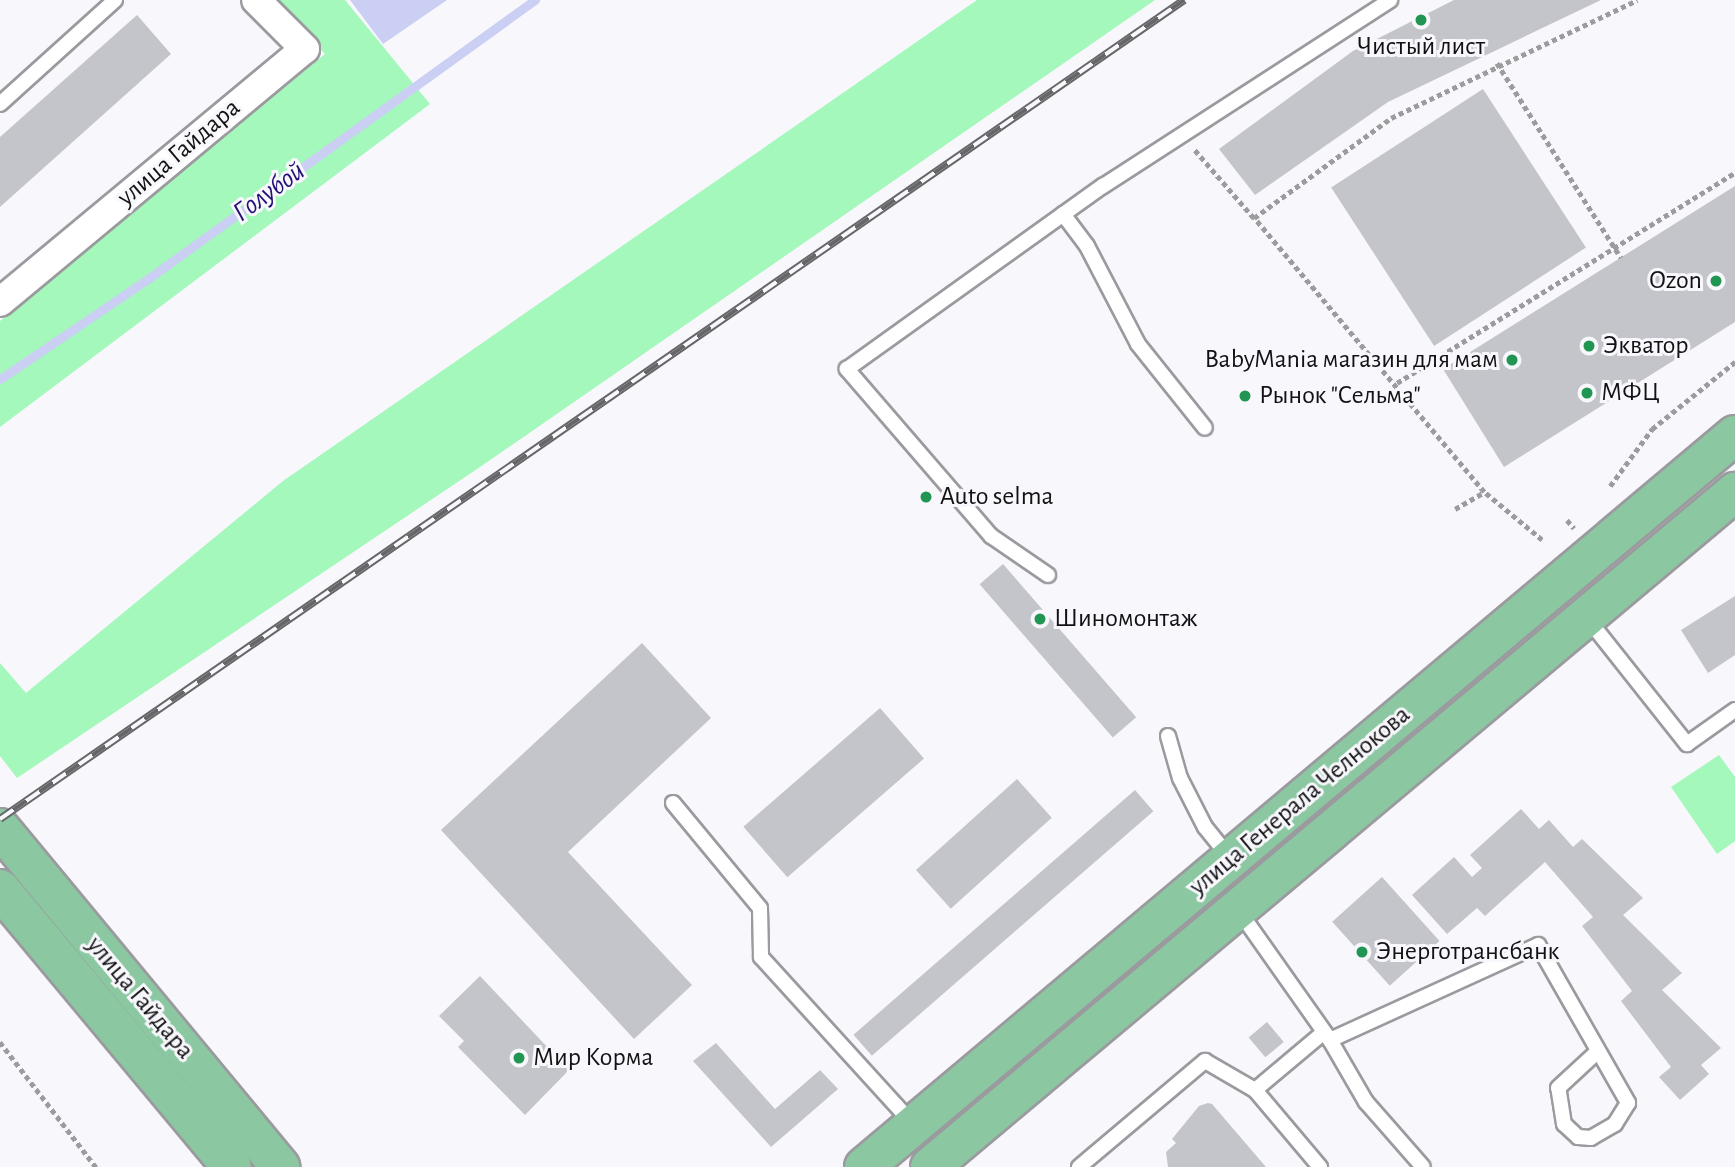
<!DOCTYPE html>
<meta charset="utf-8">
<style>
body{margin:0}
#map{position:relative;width:1735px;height:1167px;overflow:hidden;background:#f7f7fc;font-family:"Alegreya Sans",sans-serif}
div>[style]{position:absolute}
.green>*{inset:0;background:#a4f8bb}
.water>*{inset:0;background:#cacff3}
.stream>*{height:9px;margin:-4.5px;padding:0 4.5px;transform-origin:4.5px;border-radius:4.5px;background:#cacff3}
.building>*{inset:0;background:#c4c5ca;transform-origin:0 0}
.path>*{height:4.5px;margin-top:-2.25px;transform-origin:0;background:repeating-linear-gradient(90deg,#9c9c9f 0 5px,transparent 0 8.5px)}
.roads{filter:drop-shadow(2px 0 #9a9a9f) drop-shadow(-2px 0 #9a9a9f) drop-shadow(0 2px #9a9a9f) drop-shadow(0 -2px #9a9a9f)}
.service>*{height:14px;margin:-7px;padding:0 7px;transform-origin:7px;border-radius:7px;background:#fff}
.minor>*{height:28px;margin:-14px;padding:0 14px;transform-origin:14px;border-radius:14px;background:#fff}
.primary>*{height:38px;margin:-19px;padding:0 19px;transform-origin:19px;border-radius:19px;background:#8bc8a1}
.rail>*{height:8px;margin-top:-4px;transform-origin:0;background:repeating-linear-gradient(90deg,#f7f7fc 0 16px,#666669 0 32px);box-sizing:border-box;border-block:2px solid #666669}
.dots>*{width:19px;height:19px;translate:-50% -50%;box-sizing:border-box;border:4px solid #f7f7fc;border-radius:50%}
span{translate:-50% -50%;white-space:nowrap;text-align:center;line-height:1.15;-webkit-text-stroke:6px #f7f7fc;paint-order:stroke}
.poi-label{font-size:26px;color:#121214}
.right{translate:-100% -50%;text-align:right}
.left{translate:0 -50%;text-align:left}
.street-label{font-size:26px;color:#121214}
.water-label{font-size:28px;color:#241077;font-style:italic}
</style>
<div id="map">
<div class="green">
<i style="clip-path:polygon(273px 0,345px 0,430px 104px,0 427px,0 321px,325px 54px)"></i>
<i style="clip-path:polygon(977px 0,1155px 0,480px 467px,17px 778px,0 756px,0 663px,26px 693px,283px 481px)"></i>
<i style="clip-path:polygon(1719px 755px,1735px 777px,1735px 841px,1717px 854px,1671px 787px)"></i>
</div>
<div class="water">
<i style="clip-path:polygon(350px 0,447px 0,383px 44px)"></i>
</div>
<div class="stream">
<i style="left:0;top:379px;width:175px;rotate:-34.1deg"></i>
<i style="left:145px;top:281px;width:481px;rotate:-35.8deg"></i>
</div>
<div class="building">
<i style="clip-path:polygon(1454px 0,1601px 0,1388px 102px,1255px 195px,1219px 149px,1353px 51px)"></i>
<i style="clip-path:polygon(137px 15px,171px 54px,0 207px,0 137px)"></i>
<i style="left:1483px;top:89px;width:189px;height:181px;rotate:57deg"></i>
<i style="clip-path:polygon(1735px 186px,1735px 322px,1504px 467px,1443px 369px)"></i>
<i style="left:1003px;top:564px;width:203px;height:31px;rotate:49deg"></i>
<i style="clip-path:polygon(1735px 596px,1735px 655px,1708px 673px,1681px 630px)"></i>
<i style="clip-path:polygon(642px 643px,711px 718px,568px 852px,692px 985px,634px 1039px,441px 830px)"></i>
<i style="left:880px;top:708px;width:67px;height:181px;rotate:49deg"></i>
<i style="left:1017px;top:779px;width:52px;height:136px;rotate:48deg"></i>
<i style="left:1135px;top:790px;width:28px;height:373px;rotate:49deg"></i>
<i style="clip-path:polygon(1521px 809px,1539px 829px,1549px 820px,1573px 847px,1582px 839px,1643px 898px,1623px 915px,1682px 973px,1662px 990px,1721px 1048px,1701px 1065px,1709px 1074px,1680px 1100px,1659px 1077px,1671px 1067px,1621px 1001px,1632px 991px,1582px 926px,1593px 917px,1545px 862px,1485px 916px,1477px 908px,1447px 934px,1412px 895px,1454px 857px,1472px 877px,1482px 868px,1470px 855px)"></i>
<i style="left:1382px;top:877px;width:86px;height:67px;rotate:48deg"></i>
<i style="clip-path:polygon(480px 976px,569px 1070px,525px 1115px,458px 1047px,464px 1041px,439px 1016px)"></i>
<i style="left:1267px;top:1022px;width:26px;height:24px;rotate:50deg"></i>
<i style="clip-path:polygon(716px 1043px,775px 1109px,820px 1070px,838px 1089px,771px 1147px,693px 1061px)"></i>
<i style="clip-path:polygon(1208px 1103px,1212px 1104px,1266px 1167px,1168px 1167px,1166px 1152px,1176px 1143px,1172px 1139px,1199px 1106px)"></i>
</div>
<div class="path">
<i style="left:1497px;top:63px;width:231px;rotate:57.5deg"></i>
<i style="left:1195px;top:150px;width:90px;rotate:49.1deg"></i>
<i style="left:1397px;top:383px;width:398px;rotate:-31.9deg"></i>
<i style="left:1610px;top:486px;width:71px;rotate:-53.6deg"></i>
<i style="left:1652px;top:429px;width:107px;rotate:-38.9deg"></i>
<i style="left:1455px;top:509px;width:34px;rotate:-30deg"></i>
<i style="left:1567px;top:520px;width:11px;rotate:49deg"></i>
<i style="left:1542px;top:540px;width:75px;rotate:-140.4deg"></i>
<i style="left:1484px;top:492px;width:358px;rotate:-130deg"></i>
<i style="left:1254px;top:218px;width:170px;rotate:-36.1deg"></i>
<i style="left:1391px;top:118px;width:273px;rotate:-25.6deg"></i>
<i style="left:0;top:1042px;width:158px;rotate:52.5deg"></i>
</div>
<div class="roads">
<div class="service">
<i style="left:0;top:104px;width:155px;rotate:-42.1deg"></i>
<i style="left:1063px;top:214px;width:40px;rotate:53deg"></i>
<i style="left:1087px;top:246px;width:110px;rotate:62.5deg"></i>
<i style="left:1138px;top:344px;width:107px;rotate:51.4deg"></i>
<i style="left:1048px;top:575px;width:69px;rotate:-145.6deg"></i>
<i style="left:991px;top:536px;width:221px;rotate:-130.8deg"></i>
<i style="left:847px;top:369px;width:315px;rotate:-35.6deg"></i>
<i style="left:1103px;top:186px;width:342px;rotate:-32.9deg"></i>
<i style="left:1587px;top:618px;width:161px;rotate:51.6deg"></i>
<i style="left:1687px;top:744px;width:59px;rotate:-35.3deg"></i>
<i style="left:1168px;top:736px;width:44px;rotate:74.1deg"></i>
<i style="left:1180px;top:778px;width:55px;rotate:63deg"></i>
<i style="left:1205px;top:827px;width:40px;rotate:51deg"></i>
<i style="left:673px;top:803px;width:136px;rotate:50.4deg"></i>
<i style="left:760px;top:908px;width:49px;rotate:88.8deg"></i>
<i style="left:761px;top:957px;width:226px;rotate:47.7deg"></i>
<i style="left:1239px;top:911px;width:158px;rotate:54.8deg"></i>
<i style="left:1330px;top:1040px;width:72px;rotate:59.9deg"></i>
<i style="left:1366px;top:1102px;width:86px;rotate:48.8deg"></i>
<i style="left:1330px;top:1040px;width:229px;rotate:-24.5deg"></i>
<i style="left:1538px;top:945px;width:182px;rotate:60.3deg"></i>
<i style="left:1628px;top:1103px;width:25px;rotate:122deg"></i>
<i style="left:1615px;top:1124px;width:28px;rotate:150deg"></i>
<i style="left:1591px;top:1138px;width:13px;rotate:-176deg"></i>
<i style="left:1578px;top:1137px;width:19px;rotate:-137deg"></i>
<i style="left:1564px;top:1124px;width:36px;rotate:-99deg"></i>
<i style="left:1558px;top:1088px;width:54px;rotate:-42.8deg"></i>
<i style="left:1079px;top:1167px;width:165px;rotate:-40.1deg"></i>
<i style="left:1205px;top:1061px;width:58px;rotate:30.1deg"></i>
<i style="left:1320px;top:1167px;width:101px;rotate:-130.2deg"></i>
<i style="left:1255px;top:1090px;width:90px;rotate:-40deg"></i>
</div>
<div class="minor">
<i style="left:0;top:302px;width:396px;rotate:-39.7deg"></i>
<i style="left:305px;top:49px;width:69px;rotate:-135deg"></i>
</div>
<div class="primary">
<i style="left:0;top:828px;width:440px;rotate:50.4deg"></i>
<i style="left:0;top:889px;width:362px;rotate:50.2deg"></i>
<i style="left:864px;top:1167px;width:1138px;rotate:-40.04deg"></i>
<i style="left:930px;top:1167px;width:1051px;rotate:-39.98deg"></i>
</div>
</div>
<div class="rail">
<i style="left:0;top:819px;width:1440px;rotate:-34.67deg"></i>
</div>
<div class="dots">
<i style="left:1421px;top:20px;background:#219652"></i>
<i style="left:1716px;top:281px;background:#219652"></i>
<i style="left:1589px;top:346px;background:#219652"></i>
<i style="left:1512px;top:360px;background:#219652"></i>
<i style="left:1587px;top:393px;background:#219652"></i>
<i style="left:1245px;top:396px;background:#219652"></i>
<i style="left:926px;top:497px;background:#219652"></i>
<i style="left:1040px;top:619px;background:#219652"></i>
<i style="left:1362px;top:952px;background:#219652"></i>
<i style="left:519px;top:1058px;background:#219652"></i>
</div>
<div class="poi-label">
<span style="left:1421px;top:47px">Чистый лист</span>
<span class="right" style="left:1702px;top:281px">Ozon</span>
<span class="left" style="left:1603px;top:346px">Экватор</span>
<span class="right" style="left:1498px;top:360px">BabyMаnia магазин для мам</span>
<span class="left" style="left:1601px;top:393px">МФЦ</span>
<span class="left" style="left:1259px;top:396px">Рынок "Сельма"</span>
<span class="left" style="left:940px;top:497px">Auto selma</span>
<span class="left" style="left:1054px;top:619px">Шиномонтаж</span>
<span class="left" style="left:1376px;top:952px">Энерготрансбанк</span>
<span class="left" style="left:533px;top:1058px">Мир Корма</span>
</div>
<div class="street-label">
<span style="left:179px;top:153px;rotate:-40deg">улица Гайдара</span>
<span style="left:1300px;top:801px;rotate:-40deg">улица Генерала Челнокова</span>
<span style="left:140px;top:998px;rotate:50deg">улица Гайдара</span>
</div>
<div class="water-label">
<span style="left:269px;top:192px;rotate:-36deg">Голубой</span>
</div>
</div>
